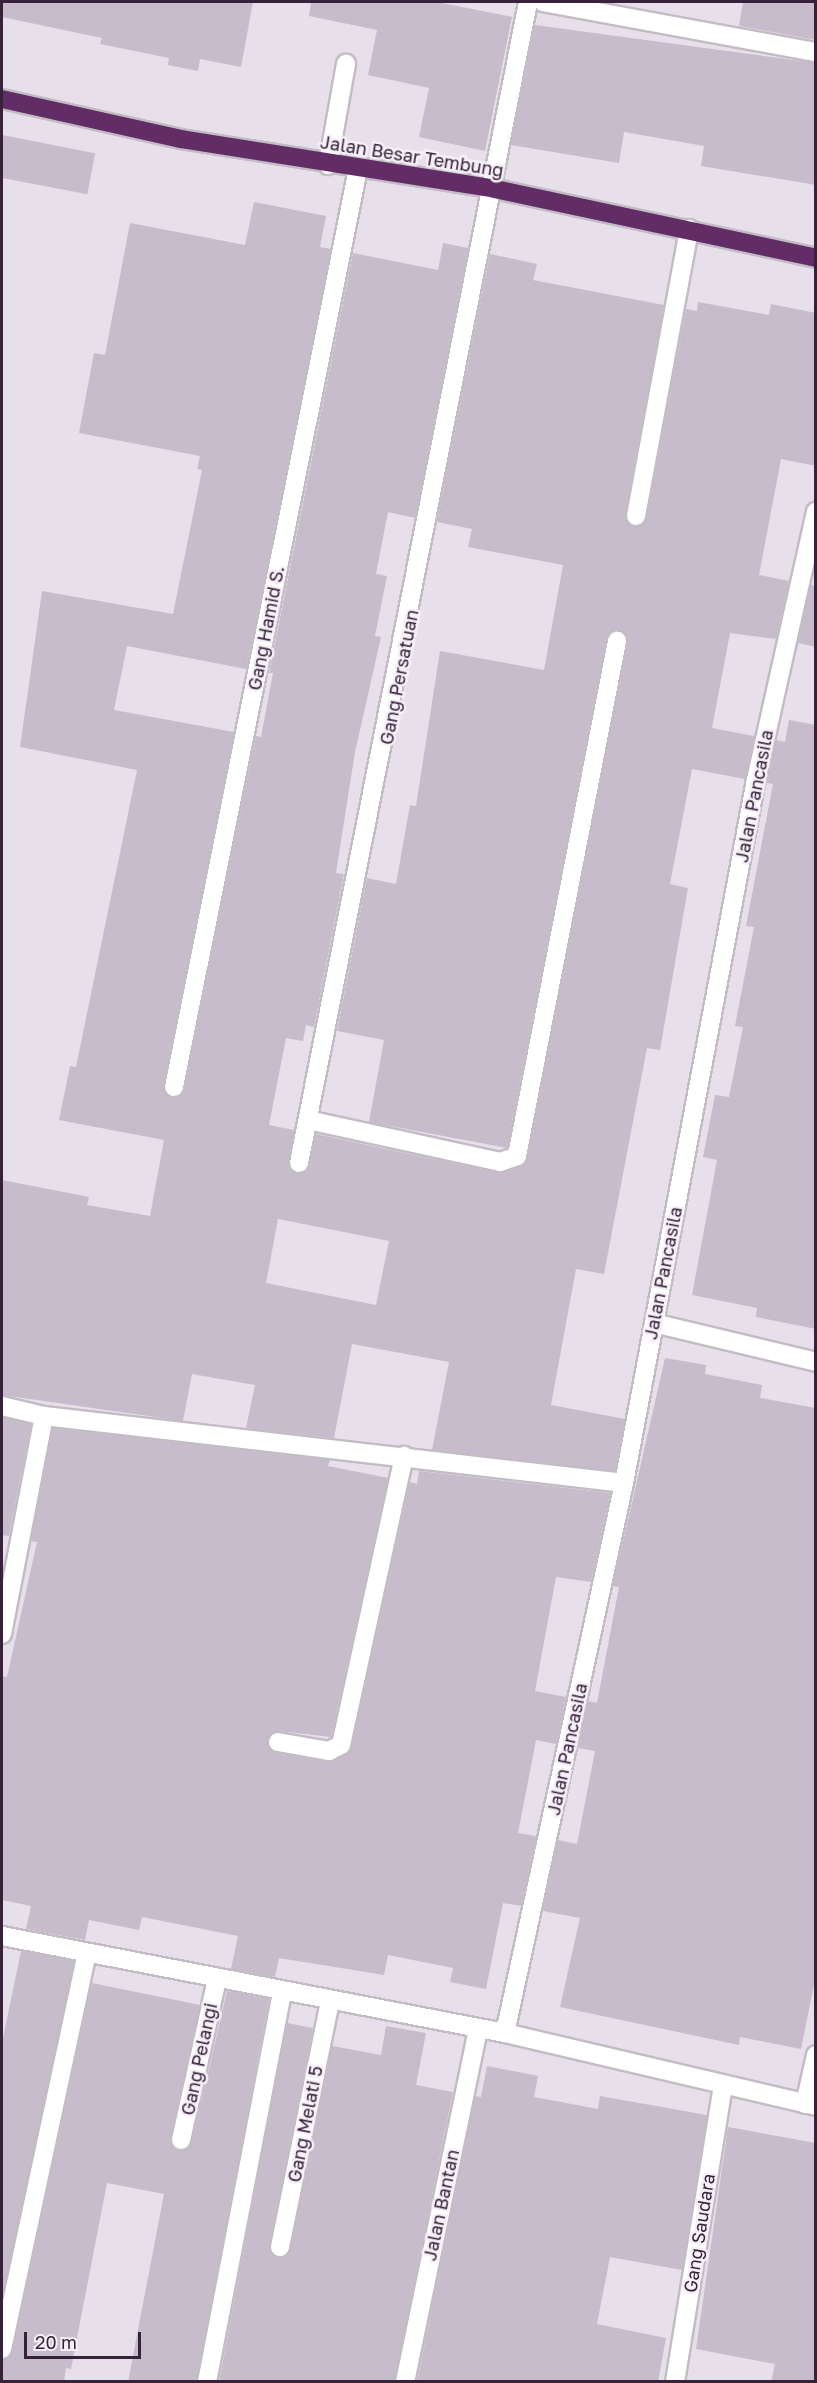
<!DOCTYPE html>
<style>
body{margin:0}
#map{position:relative;width:817px;height:2383px;overflow:hidden;background:#e7e0eb;font-family:"Golos Text",sans-serif}
div>[style]{position:absolute}
.building>*{inset:0;background:#c6bccb;transform-origin:0 0}
.roads{filter:drop-shadow(2px 0 #c3bcc4) drop-shadow(-2px 0 #c3bcc4) drop-shadow(0 2px #c3bcc4) drop-shadow(0 -2px #c3bcc4)}
.lane>*{height:18px;margin:-9px;padding:0 9px;transform-origin:9px;border-radius:9px;background:#fff}
.street>*{height:18px;margin:-9px;padding:0 9px;transform-origin:9px;border-radius:9px;background:#fff}
.highway>*{height:18px;margin:-9px;padding:0 9px;transform-origin:9px;border-radius:9px;background:#622d66}
span{translate:-50% -50%;white-space:nowrap;text-align:center;line-height:1.15;-webkit-text-stroke:5px #f5f0f7;paint-order:stroke}
.street-label{font-size:18px;color:#37213b}
.frame{position:absolute;inset:0;border:3px solid #37213b;pointer-events:none}
.scale{position:absolute;left:24px;top:2332px;width:117px;height:27px;box-sizing:border-box;border:3px solid #37213b;border-top:0;padding-left:8px;font-size:18px;line-height:21px;white-space:nowrap;color:#37213b;-webkit-text-stroke:4px #f5f0f7;paint-order:stroke}
</style>
<div id="map">
<div class="building">
<i style="clip-path:polygon(2px 2px,253px 2px,241px 67px,200px 59px,198px 71px,168px 65px,169px 58px,100px 44px,102px 38px,2px 17px)"></i>
<i style="clip-path:polygon(311px 2px,437px 2px,512px 17px,485px 151px,419px 137px,429px 88px,368px 75px,377px 30px,309px 16px)"></i>
<i style="clip-path:polygon(743px 2px,816px 2px,816px 40px,739px 26px)"></i>
<i style="clip-path:polygon(535px 25px,816px 63px,816px 185px,701px 166px,704px 146px,624px 132px,619px 163px,511px 145px)"></i>
<i style="left:2px;top:135px;width:95px;height:42px;rotate:11deg"></i>
<i style="clip-path:polygon(evenodd,254px 202px,326px 216px,320px 247px,331px 249px,246px 669px,127px 646px,114px 710px,234px 732px,163px 1085px,171px 1098px,185px 1089px,256px 736px,261px 737px,273px 673px,269px 673px,353px 253px,438px 270px,443px 243px,468px 248px,415px 518px,388px 512px,376px 574px,387px 576px,375px 636px,381px 637px,355px 752px,336px 873px,344px 874px,314px 1027px,306px 1025px,303px 1041px,286px 1038px,269px 1125px,294px 1130px,288px 1166px,297px 1174px,310px 1166px,316px 1134px,498px 1173px,521px 1167px,528px 1158px,628px 643px,624px 632px,613px 631px,606px 639px,507px 1148px,369px 1122px,384px 1040px,337px 1031px,367px 878px,396px 884px,410px 805px,416px 806px,440px 651px,544px 670px,563px 565px,468px 547px,472px 529px,437px 522px,490px 254px,537px 264px,533px 280px,664px 305px,625px 514px,635px 527px,647px 518px,686px 309px,697px 311px,698px 302px,769px 315px,771px 304px,816px 313px,816px 466px,781px 459px,759px 575px,789px 581px,776px 639px,730px 633px,712px 728px,754px 736px,745px 779px,692px 769px,670px 884px,688px 888px,660px 1050px,647px 1048px,604px 1274px,576px 1269px,551px 1405px,625px 1419px,615px 1471px,432px 1450px,449px 1362px,352px 1344px,334px 1438px,246px 1428px,255px 1385px,192px 1374px,183px 1421px,2px 1395px,2px 1180px,89px 1197px,87px 1205px,150px 1216px,164px 1140px,59px 1120px,70px 1066px,76px 1067px,137px 770px,20px 747px,42px 591px,173px 614px,202px 470px,197px 469px,200px 456px,79px 433px,94px 353px,105px 355px,130px 223px,245px 245px,254px 202px,278px 1219px,389px 1241px,376px 1305px,266px 1283px,278px 1219px)"></i>
<i style="clip-path:polygon(811px 585px,816px 586px,816px 647px,798px 643px)"></i>
<i style="clip-path:polygon(789px 720px,816px 725px,816px 1329px,756px 1317px,757px 1308px,692px 1295px,717px 1160px,703px 1157px,715px 1095px,729px 1097px,743px 1027px,735px 1026px,754px 927px,746px 926px,773px 784px,767px 783px,776px 740px,785px 742px)"></i>
<i style="clip-path:polygon(665px 1358px,706px 1365px,705px 1374px,762px 1385px,760px 1398px,816px 1408px,816px 1975px,801px 2049px,740px 2037px,739px 2045px,560px 2007px,580px 1918px,543px 1911px,558px 1840px,577px 1844px,595px 1751px,578px 1748px,588px 1701px,597px 1703px,619px 1587px,613px 1586px)"></i>
<i style="clip-path:polygon(2px 1417px,31px 1424px,9px 1536px,2px 1535px)"></i>
<i style="clip-path:polygon(53px 1428px,330px 1460px,328px 1466px,388px 1478px,331px 1737px,279px 1731px,267px 1739px,275px 1753px,327px 1762px,352px 1747px,410px 1482px,417px 1484px,419px 1471px,610px 1493px,591px 1582px,556px 1577px,535px 1691px,566px 1697px,556px 1744px,536px 1740px,518px 1833px,536px 1836px,521px 1906px,503px 1903px,486px 1989px,450px 1982px,453px 1968px,388px 1955px,384px 1975px,279px 1958px,275px 1977px,231px 1969px,238px 1936px,142px 1917px,139px 1930px,89px 1920px,85px 1940px,26px 1929px,31px 1906px,2px 1900px,2px 1676px,7px 1677px,37px 1542px,31px 1541px)"></i>
<i style="clip-path:polygon(21px 1951px,74px 1961px,2px 2298px,2px 2043px)"></i>
<i style="clip-path:polygon(92px 1983px,200px 2005px,170px 2138px,179px 2151px,192px 2142px,227px 1991px,269px 1999px,196px 2382px,128px 2382px,164px 2194px,107px 2183px,71px 2369px,66px 2368px,64px 2382px,2px 2382px,2px 2360px,13px 2351px)"></i>
<i style="clip-path:polygon(287px 2023px,313px 2028px,269px 2245px,277px 2258px,291px 2249px,332px 2046px,381px 2055px,386px 2026px,426px 2033px,416px 2085px,453px 2092px,394px 2382px,219px 2382px)"></i>
<i style="clip-path:polygon(487px 2066px,538px 2076px,534px 2097px,598px 2109px,600px 2096px,707px 2115px,682px 2270px,610px 2257px,597px 2324px,666px 2338px,658px 2382px,417px 2382px,475px 2096px,481px 2097px)"></i>
<i style="clip-path:polygon(728px 2127px,816px 2143px,816px 2382px,771px 2382px,775px 2364px,696px 2349px)"></i>
</div>
<div class="roads">
<div class="lane">
<i style="left:328px;top:165px;width:103px;rotate:-79.9deg"></i>
<i style="left:636px;top:516px;width:292px;rotate:-79.5deg"></i>
</div>
<div class="street">
<i style="left:543px;top:2px;width:278px;rotate:10.4deg"></i>
<i style="left:174px;top:1087px;width:936px;rotate:-78.67deg"></i>
<i style="left:308px;top:1120px;width:197px;rotate:12.3deg"></i>
<i style="left:500px;top:1162px;width:18px;rotate:-19deg"></i>
<i style="left:517px;top:1156px;width:525px;rotate:-79.01deg"></i>
<i style="left:299px;top:1163px;width:1183px;rotate:-78.84deg"></i>
<i style="left:654px;top:1323px;width:167px;rotate:13.5deg"></i>
<i style="left:2px;top:1406px;width:43px;rotate:13.4deg"></i>
<i style="left:44px;top:1416px;width:584px;rotate:6.59deg"></i>
<i style="left:2px;top:1634px;width:222px;rotate:-79.1deg"></i>
<i style="left:278px;top:1742px;width:52px;rotate:10deg"></i>
<i style="left:329px;top:1751px;width:13px;rotate:-27deg"></i>
<i style="left:341px;top:1745px;width:296px;rotate:-77.7deg"></i>
<i style="left:2px;top:1936px;width:512px;rotate:10.92deg"></i>
<i style="left:505px;top:2033px;width:319px;rotate:13.2deg"></i>
<i style="left:505px;top:2033px;width:563px;rotate:-77.79deg"></i>
<i style="left:624px;top:1483px;width:715px;rotate:-79.37deg"></i>
<i style="left:756px;top:780px;width:275px;rotate:-77.4deg"></i>
<i style="left:805px;top:2104px;width:50px;rotate:-77.3deg"></i>
<i style="left:181px;top:2140px;width:165px;rotate:-77.4deg"></i>
<i style="left:280px;top:2247px;width:251px;rotate:-78.5deg"></i>
<i style="left:2px;top:2349px;width:405px;rotate:-77.9deg"></i>
<i style="left:207px;top:2382px;width:398px;rotate:-79.1deg"></i>
<i style="left:405px;top:2382px;width:361px;rotate:-78.3deg"></i>
<i style="left:675px;top:2382px;width:301px;rotate:-80.8deg"></i>
</div>
<div class="highway">
<i style="left:2px;top:99px;width:183px;rotate:12.6deg"></i>
<i style="left:181px;top:139px;width:318px;rotate:9deg"></i>
<i style="left:495px;top:189px;width:328px;rotate:12.1deg"></i>
</div>
</div>
<div class="street-label">
<span style="left:412px;top:156px;rotate:9deg">Jalan Besar Tembung</span>
<span style="left:266px;top:628px;rotate:-79deg">Gang Hamid S.</span>
<span style="left:399px;top:677px;rotate:-79deg">Gang Persatuan</span>
<span style="left:754px;top:796px;rotate:-79deg">Jalan Pancasila</span>
<span style="left:663px;top:1273px;rotate:-79deg">Jalan Pancasila</span>
<span style="left:567px;top:1749px;rotate:-78deg">Jalan Pancasila</span>
<span style="left:199px;top:2059px;rotate:-78deg">Gang Pelangi</span>
<span style="left:305px;top:2124px;rotate:-79deg">Gang Melati 5</span>
<span style="left:441px;top:2205px;rotate:-78deg">Jalan Bantan</span>
<span style="left:699px;top:2233px;rotate:-81deg">Gang Saudara</span>
</div>
<div class="frame"></div>
<div class="scale">20 m</div>
</div>
